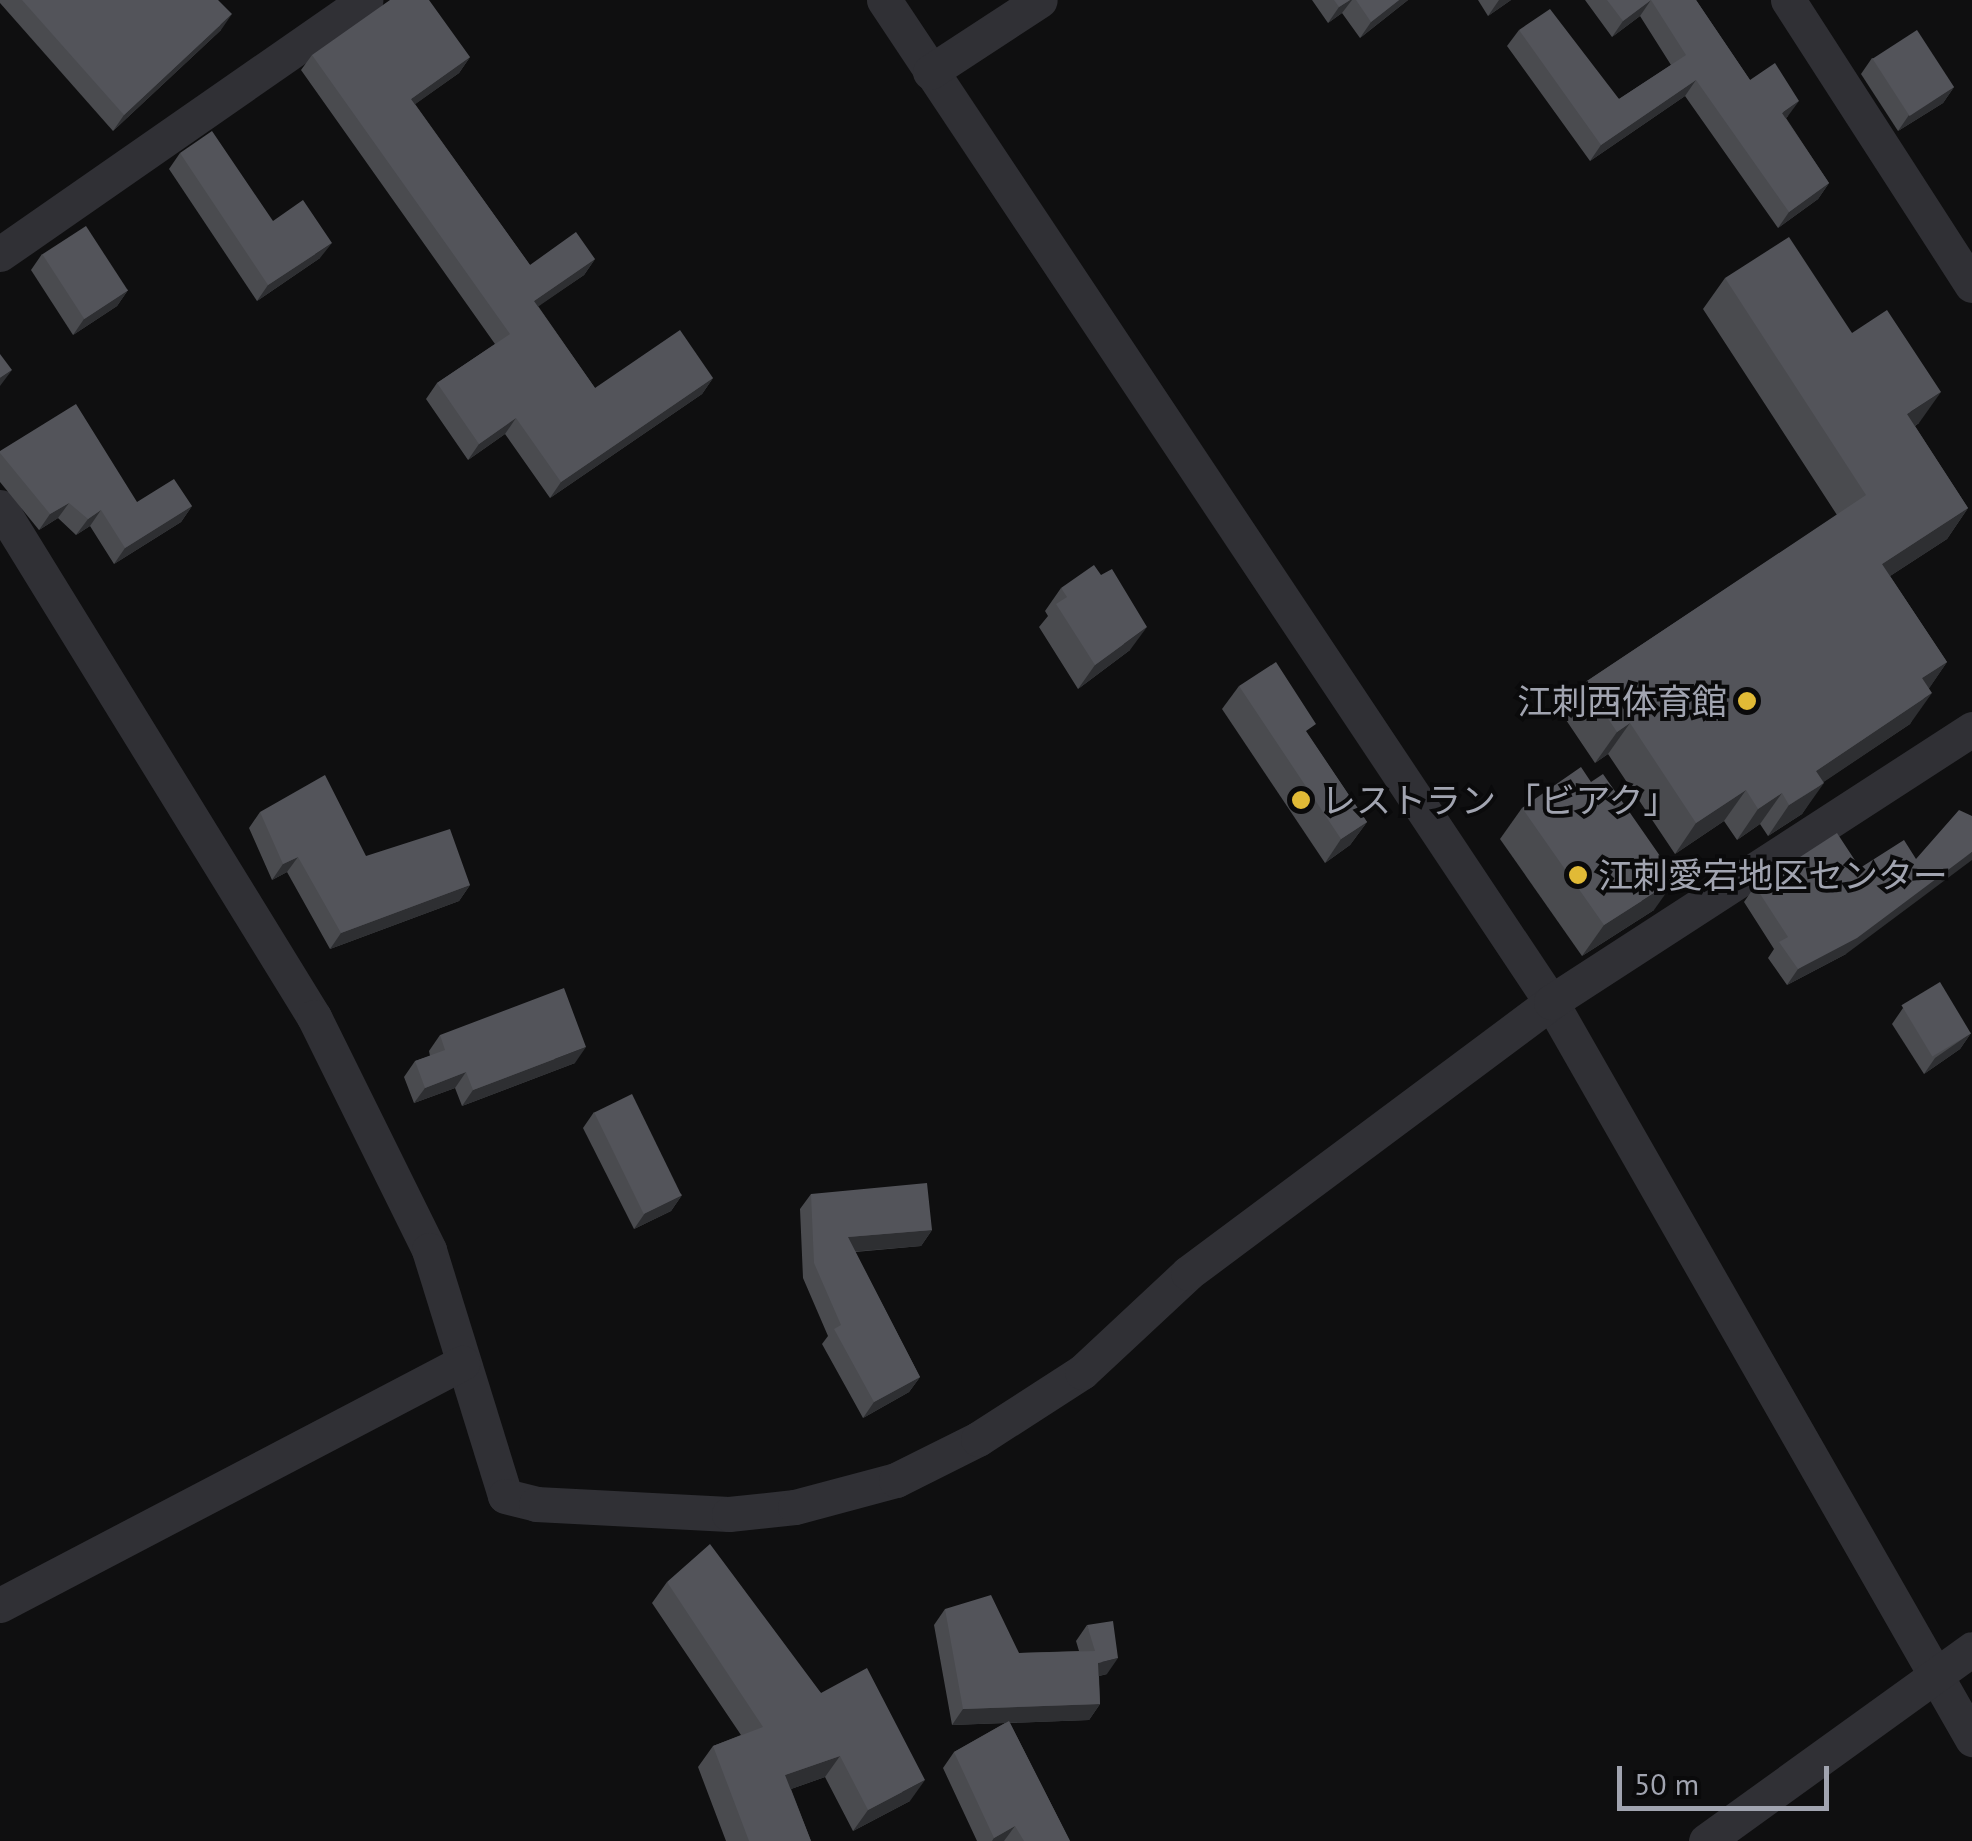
<!DOCTYPE html>
<meta charset="utf-8">
<style>
body{margin:0}
#map{position:relative;width:1972px;height:1841px;overflow:hidden;background:#0f0f10;font-family:"PT Sans","Noto Sans JP",sans-serif}
div>[style]{position:absolute}
.minor>*{height:35px;margin:-17.5px;padding:0 17.5px;transform-origin:17.5px;border-radius:17.5px;background:#303035}
.wall>*{inset:0;background:#4a4b4f}
.shaded-wall>*{inset:0;background:#2e2f32}
.building>*{inset:0;background:#53545a;transform-origin:0 0}
.dots>*{width:28px;height:28px;translate:-50% -50%;box-sizing:border-box;border:5px solid #0a0a0b;border-radius:50%}
span{translate:-50% -50%;white-space:nowrap;text-align:center;line-height:1.15;-webkit-text-stroke:8px #0a0a0b;paint-order:stroke}
.poi-label{font-size:35px;color:#a1a4b0}
.right{translate:-100% -50%;text-align:right}
.left{translate:0 -50%;text-align:left}
.scale{position:absolute;left:1617px;top:1766px;width:212px;height:45px;box-sizing:border-box;border:5px solid #a1a4b0;border-top:0;padding-left:12px;font-size:30px;line-height:35px;white-space:nowrap;color:#a1a4b0;-webkit-text-stroke:8px #0a0a0b;paint-order:stroke}
</style>
<div id="map">
<div class="minor">
<i style="left:884px;top:0;width:1204px;rotate:56.35deg"></i>
<i style="left:1551px;top:1002px;width:849px;rotate:60.26deg"></i>
<i style="left:1788px;top:0;width:339px;rotate:57.2deg"></i>
<i style="left:930px;top:72px;width:131px;rotate:-33.2deg"></i>
<i style="left:0;top:254px;width:445px;rotate:-34.8deg"></i>
<i style="left:0;top:507px;width:599px;rotate:58.38deg"></i>
<i style="left:314px;top:1017px;width:260px;rotate:63.7deg"></i>
<i style="left:429px;top:1250px;width:257px;rotate:72.8deg"></i>
<i style="left:505px;top:1496px;width:32px;rotate:14deg"></i>
<i style="left:536px;top:1504px;width:193px;rotate:3deg"></i>
<i style="left:729px;top:1514px;width:66px;rotate:-6.1deg"></i>
<i style="left:795px;top:1507px;width:105px;rotate:-15deg"></i>
<i style="left:896px;top:1480px;width:92px;rotate:-26.6deg"></i>
<i style="left:978px;top:1439px;width:124px;rotate:-32.8deg"></i>
<i style="left:1082px;top:1372px;width:145px;rotate:-43deg"></i>
<i style="left:1188px;top:1273px;width:453px;rotate:-36.7deg"></i>
<i style="left:1551px;top:1002px;width:502px;rotate:-32.96deg"></i>
<i style="left:0;top:1605px;width:522px;rotate:-27.65deg"></i>
<i style="left:1706px;top:1841px;width:328px;rotate:-35.8deg"></i>
</div>
<div class="wall">
<i style="clip-path:polygon(0 0,218px 0,221px 30px,113px 131px,0 3px)"></i>
<i style="clip-path:polygon(1312px 0,1408px 0,1360px 38px,1342px 13px,1328px 23px)"></i>
<i style="clip-path:polygon(1478px 0,1511px 0,1488px 16px)"></i>
<i style="clip-path:polygon(1585px 0,1696px 0,1750px 80px,1788px 116px,1786px 118px,1829px 183px,1818px 199px,1778px 228px,1685px 96px,1590px 161px,1507px 46px,1519px 30px,1619px 99px,1671px 65px,1640px 16px,1612px 37px)"></i>
<i style="clip-path:polygon(312px 55px,470px 57px,459px 73px,415px 104px,530px 265px,595px 259px,584px 275px,538px 306px,595px 388px,713px 378px,702px 394px,550px 498px,505px 434px,468px 460px,426px 399px,437px 383px,495px 344px,301px 70px)"></i>
<i style="clip-path:polygon(1872px 58px,1954px 87px,1943px 103px,1898px 131px,1861px 74px)"></i>
<i style="clip-path:polygon(180px 153px,320px 258px,257px 301px,169px 169px)"></i>
<i style="clip-path:polygon(42px 254px,128px 290px,117px 306px,73px 335px,31px 270px)"></i>
<i style="clip-path:polygon(1725px 278px,1852px 333px,1919px 423px,1915px 426px,1968px 508px,1947px 539px,1890px 576px,1947px 662px,1929px 688px,1910px 724px,1823px 782px,1802px 814px,1768px 836px,1760px 824px,1737px 840px,1724px 821px,1675px 854px,1608px 754px,1595px 763px,1562px 714px,1584px 683px,1837px 515px,1703px 309px)"></i>
<i style="clip-path:polygon(0 451px,137px 502px,192px 506px,181px 522px,114px 564px,90px 526px,76px 535px,58px 518px,39px 530px,0 482px)"></i>
<i style="clip-path:polygon(1061px 588px,1130px 650px,1078px 689px,1039px 627px,1048px 616px,1045px 611px)"></i>
<i style="clip-path:polygon(1239px 686px,1308px 735px,1367px 822px,1350px 845px,1325px 863px,1222px 709px)"></i>
<i style="clip-path:polygon(1522px 808px,1654px 910px,1582px 956px,1500px 839px)"></i>
<i style="clip-path:polygon(260px 812px,366px 856px,470px 885px,459px 901px,330px 949px,287px 872px,272px 880px,249px 828px)"></i>
<i style="clip-path:polygon(1755px 886px,1846px 954px,1787px 985px,1768px 958px,1774px 949px,1744px 902px)"></i>
<i style="clip-path:polygon(1903px 1008px,1971px 1033px,1960px 1049px,1924px 1074px,1892px 1024px)"></i>
<i style="clip-path:polygon(440px 1035px,575px 1063px,462px 1106px,455px 1088px,414px 1103px,404px 1077px,415px 1061px,430px 1056px,429px 1051px)"></i>
<i style="clip-path:polygon(594px 1112px,682px 1195px,671px 1211px,634px 1229px,583px 1128px)"></i>
<i style="clip-path:polygon(811px 1194px,932px 1230px,921px 1246px,855px 1252px,920px 1377px,909px 1392px,863px 1418px,822px 1344px,828px 1336px,803px 1278px,800px 1209px)"></i>
<i style="clip-path:polygon(667px 1582px,821px 1693px,910px 1801px,853px 1831px,825px 1777px,791px 1789px,811px 1841px,726px 1841px,698px 1767px,713px 1746px,741px 1735px,652px 1603px)"></i>
<i style="clip-path:polygon(945px 1609px,1019px 1653px,1079px 1651px,1076px 1641px,1087px 1625px,1107px 1674px,1099px 1676px,1100px 1704px,1089px 1720px,1010px 1723px,1070px 1841px,977px 1841px,943px 1768px,954px 1752px,1005px 1723px,952px 1725px,934px 1625px)"></i>
</div>
<div class="shaded-wall">
<i style="clip-path:polygon(1350px 0,1352px 0,1342px 13px,1328px 23px,1339px 7px)"></i>
<i style="clip-path:polygon(1399px 0,1408px 0,1360px 38px,1371px 22px)"></i>
<i style="clip-path:polygon(1499px 0,1511px 0,1488px 16px)"></i>
<i style="clip-path:polygon(1651px 0,1640px 16px,1612px 37px,1623px 21px)"></i>
<i style="clip-path:polygon(232px 14px,221px 30px,113px 131px,124px 115px)"></i>
<i style="clip-path:polygon(470px 57px,459px 73px,400px 115px,411px 99px)"></i>
<i style="clip-path:polygon(1696px 80px,1685px 96px,1590px 161px,1601px 145px)"></i>
<i style="clip-path:polygon(1954px 87px,1943px 103px,1898px 131px,1909px 115px)"></i>
<i style="clip-path:polygon(1799px 101px,1788px 116px,1771px 129px,1782px 113px)"></i>
<i style="clip-path:polygon(1829px 183px,1818px 199px,1778px 228px,1789px 212px)"></i>
<i style="clip-path:polygon(332px 243px,320px 258px,257px 301px,268px 285px)"></i>
<i style="clip-path:polygon(595px 259px,584px 275px,523px 317px,534px 301px)"></i>
<i style="clip-path:polygon(128px 290px,117px 306px,73px 335px,84px 319px)"></i>
<i style="clip-path:polygon(12px 370px,0 386px,0 378px)"></i>
<i style="clip-path:polygon(713px 378px,702px 394px,550px 498px,561px 482px)"></i>
<i style="clip-path:polygon(1941px 392px,1919px 423px,1885px 445px,1907px 414px)"></i>
<i style="clip-path:polygon(516px 418px,505px 434px,468px 460px,479px 444px)"></i>
<i style="clip-path:polygon(69px 503px,58px 518px,39px 530px,50px 514px)"></i>
<i style="clip-path:polygon(192px 506px,181px 522px,114px 564px,125px 548px)"></i>
<i style="clip-path:polygon(1968px 508px,1947px 539px,1861px 595px,1882px 564px)"></i>
<i style="clip-path:polygon(101px 510px,90px 526px,76px 535px,88px 519px)"></i>
<i style="clip-path:polygon(1147px 627px,1130px 650px,1078px 689px,1095px 665px)"></i>
<i style="clip-path:polygon(1947px 662px,1926px 693px,1922px 678px)"></i>
<i style="clip-path:polygon(1932px 693px,1910px 724px,1794px 802px,1816px 771px)"></i>
<i style="clip-path:polygon(1630px 723px,1608px 754px,1595px 763px,1617px 732px)"></i>
<i style="clip-path:polygon(1824px 783px,1802px 814px,1768px 836px,1789px 805px)"></i>
<i style="clip-path:polygon(1746px 790px,1724px 821px,1675px 854px,1696px 823px)"></i>
<i style="clip-path:polygon(1782px 793px,1760px 824px,1737px 840px,1758px 809px)"></i>
<i style="clip-path:polygon(1367px 822px,1350px 845px,1325px 863px,1341px 839px)"></i>
<i style="clip-path:polygon(1972px 852px,1972px 860px,1846px 954px,1787px 985px,1798px 969px)"></i>
<i style="clip-path:polygon(298px 857px,287px 872px,272px 880px,283px 864px)"></i>
<i style="clip-path:polygon(1676px 879px,1654px 910px,1582px 956px,1604px 925px)"></i>
<i style="clip-path:polygon(470px 885px,459px 901px,330px 949px,341px 933px)"></i>
<i style="clip-path:polygon(1971px 1033px,1960px 1049px,1924px 1074px,1935px 1058px)"></i>
<i style="clip-path:polygon(586px 1047px,575px 1063px,462px 1106px,473px 1090px)"></i>
<i style="clip-path:polygon(466px 1072px,455px 1088px,414px 1103px,425px 1088px)"></i>
<i style="clip-path:polygon(682px 1195px,671px 1211px,634px 1229px,645px 1213px)"></i>
<i style="clip-path:polygon(932px 1230px,921px 1246px,837px 1253px,848px 1237px)"></i>
<i style="clip-path:polygon(920px 1377px,909px 1392px,863px 1418px,874px 1402px)"></i>
<i style="clip-path:polygon(1118px 1658px,1107px 1674px,1087px 1679px,1098px 1663px)"></i>
<i style="clip-path:polygon(1100px 1704px,1089px 1720px,952px 1725px,963px 1709px)"></i>
<i style="clip-path:polygon(840px 1756px,825px 1777px,771px 1796px,785px 1775px)"></i>
<i style="clip-path:polygon(925px 1780px,910px 1801px,853px 1831px,868px 1810px)"></i>
<i style="clip-path:polygon(1015px 1826px,1004px 1841px,992px 1841px,994px 1838px)"></i>
</div>
<div class="building">
<i style="clip-path:polygon(22px 0,218px 0,232px 14px,124px 115px)"></i>
<i style="clip-path:polygon(390px 0,429px 0,470px 57px,411px 99px,530px 265px,576px 232px,595px 259px,534px 301px,595px 388px,680px 330px,713px 378px,561px 482px,516px 418px,479px 444px,437px 383px,510px 334px,312px 55px)"></i>
<i style="clip-path:polygon(1334px 0,1350px 0,1339px 7px)"></i>
<i style="clip-path:polygon(1356px 0,1399px 0,1371px 22px)"></i>
<i style="clip-path:polygon(1607px 0,1696px 0,1750px 80px,1775px 63px,1799px 101px,1782px 113px,1829px 183px,1789px 212px,1696px 80px,1601px 145px,1519px 30px,1550px 9px,1619px 99px,1686px 55px,1651px 0,1623px 21px)"></i>
<i style="left:1917px;top:30px;width:68px;height:53px;rotate:57deg"></i>
<i style="clip-path:polygon(212px 131px,273px 221px,303px 200px,332px 243px,268px 285px,180px 153px)"></i>
<i style="left:86px;top:226px;width:77px;height:52px;rotate:57deg"></i>
<i style="clip-path:polygon(1789px 237px,1852px 333px,1887px 310px,1941px 392px,1907px 414px,1968px 508px,1882px 564px,1947px 662px,1922px 678px,1932px 693px,1816px 771px,1824px 783px,1789px 805px,1782px 793px,1758px 809px,1746px 790px,1696px 823px,1630px 723px,1617px 732px,1584px 683px,1866px 495px,1725px 278px)"></i>
<i style="clip-path:polygon(0 354px,12px 370px,0 378px)"></i>
<i style="clip-path:polygon(76px 404px,137px 502px,174px 479px,192px 506px,125px 548px,101px 510px,88px 519px,69px 503px,50px 514px,0 453px,0 451px)"></i>
<i style="clip-path:polygon(1094px 565px,1101px 575px,1112px 569px,1147px 627px,1095px 665px,1056px 604px,1067px 597px,1061px 588px)"></i>
<i style="clip-path:polygon(1276px 662px,1316px 724px,1306px 731px,1367px 822px,1341px 839px,1239px 686px)"></i>
<i style="clip-path:polygon(1581px 767px,1591px 782px,1603px 774px,1676px 879px,1604px 925px,1522px 808px)"></i>
<i style="clip-path:polygon(325px 775px,366px 856px,450px 829px,470px 885px,341px 933px,298px 857px,283px 864px,260px 812px)"></i>
<i style="clip-path:polygon(1959px 810px,1972px 816px,1972px 852px,1857px 938px,1798px 969px,1779px 942px,1788px 937px,1755px 886px,1837px 833px,1860px 868px,1904px 840px,1916px 859px)"></i>
<i style="left:1940px;top:982px;width:60px;height:45px;rotate:59deg"></i>
<i style="clip-path:polygon(564px 988px,586px 1047px,473px 1090px,466px 1072px,425px 1088px,415px 1061px,445px 1050px,440px 1035px)"></i>
<i style="left:632px;top:1094px;width:113px;height:42px;rotate:64deg"></i>
<i style="clip-path:polygon(927px 1183px,932px 1230px,848px 1237px,920px 1377px,874px 1402px,834px 1329px,841px 1325px,814px 1263px,811px 1194px)"></i>
<i style="clip-path:polygon(710px 1544px,821px 1693px,867px 1668px,925px 1780px,868px 1810px,840px 1756px,785px 1775px,811px 1841px,749px 1841px,713px 1746px,763px 1727px,667px 1582px)"></i>
<i style="clip-path:polygon(991px 1595px,1019px 1653px,1095px 1651px,1087px 1625px,1113px 1621px,1118px 1658px,1098px 1663px,1100px 1704px,963px 1709px,945px 1609px)"></i>
<i style="clip-path:polygon(1009px 1721px,1070px 1841px,1024px 1841px,1015px 1826px,994px 1838px,954px 1752px)"></i>
</div>
<div class="dots">
<i style="left:1747px;top:701px;background:#e1ba36"></i>
<i style="left:1301px;top:800px;background:#e1ba36"></i>
<i style="left:1578px;top:875px;background:#e1ba36"></i>
</div>
<div class="poi-label">
<span class="right" style="left:1727px;top:701px">江刺西体育館</span>
<span class="left" style="left:1321px;top:800px">レストラン 「ビアク」</span>
<span class="left" style="left:1598px;top:875px">江刺愛宕地区センター</span>
</div>
<div class="scale">50 m</div>
</div>
